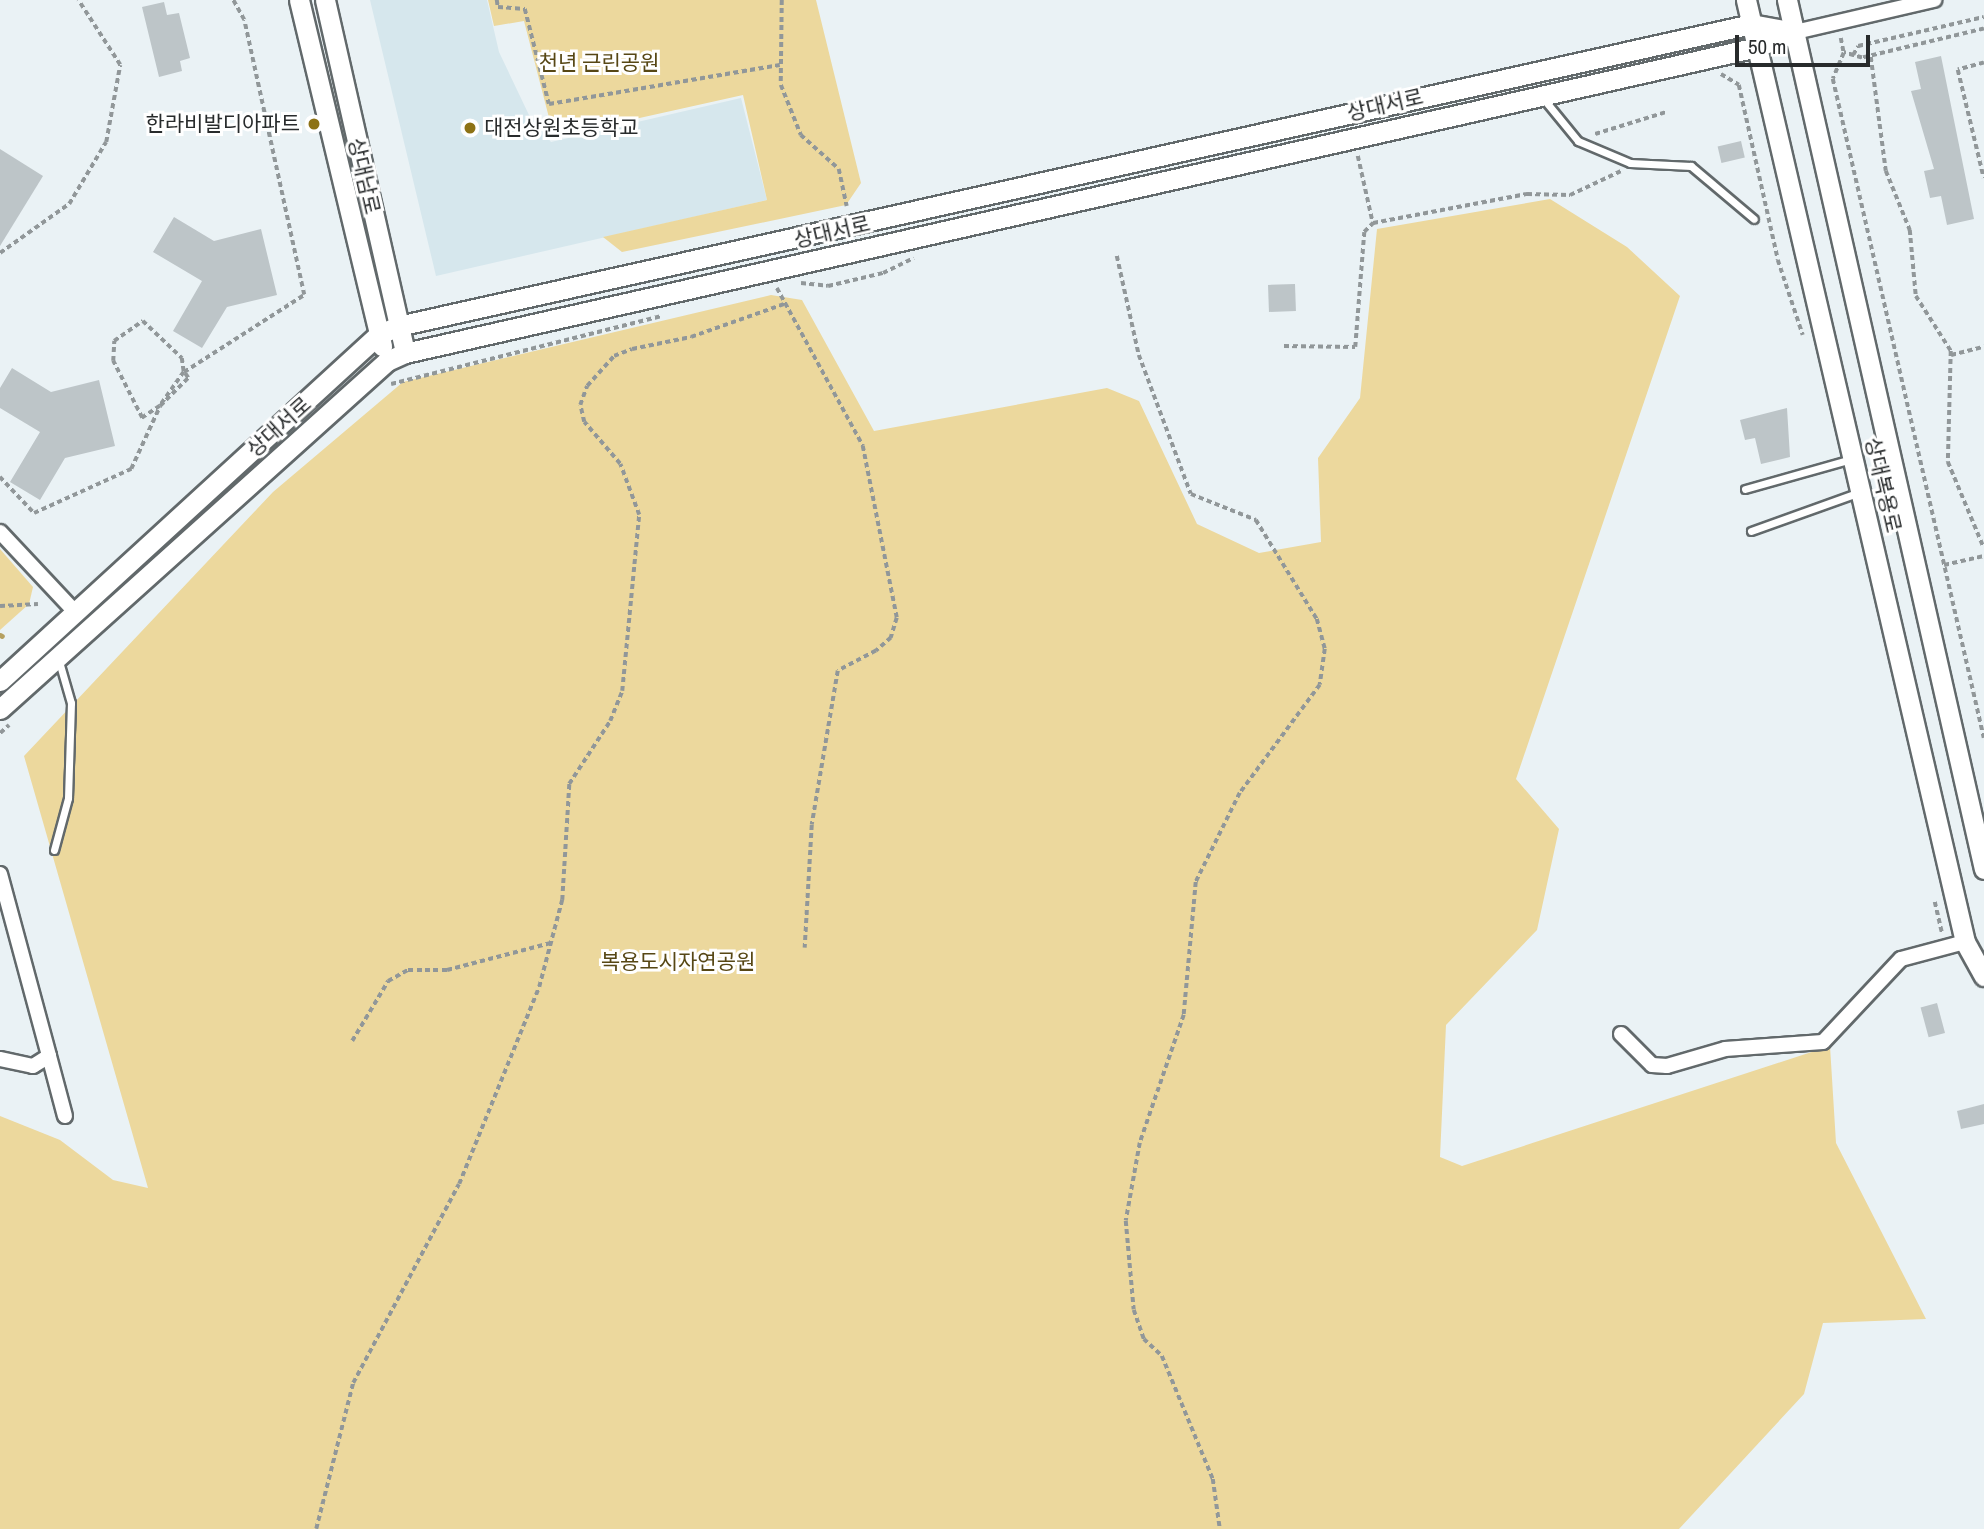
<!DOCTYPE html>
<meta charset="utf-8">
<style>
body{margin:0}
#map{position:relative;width:1984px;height:1529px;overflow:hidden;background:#eaf2f5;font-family:"Archivo Narrow","Noto Sans KR",sans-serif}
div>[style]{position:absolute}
.built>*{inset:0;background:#d6e7ed}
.green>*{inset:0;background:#ecd89d}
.stream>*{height:5px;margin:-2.5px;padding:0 2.5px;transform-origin:2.5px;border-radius:2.5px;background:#b5a060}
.building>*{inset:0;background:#bdc5c8;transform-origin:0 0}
.path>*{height:3.5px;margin-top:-1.75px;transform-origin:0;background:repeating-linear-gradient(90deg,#919799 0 5px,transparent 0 8.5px)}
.roads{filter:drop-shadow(2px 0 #62696b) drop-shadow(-2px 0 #62696b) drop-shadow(0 2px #62696b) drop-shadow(0 -2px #62696b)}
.lane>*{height:7px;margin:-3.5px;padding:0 3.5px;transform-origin:3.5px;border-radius:3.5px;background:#fff}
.street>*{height:14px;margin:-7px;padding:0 7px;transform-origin:7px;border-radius:7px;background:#fff}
.secondary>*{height:19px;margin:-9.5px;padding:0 9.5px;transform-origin:9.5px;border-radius:9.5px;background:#fff}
.dots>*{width:19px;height:19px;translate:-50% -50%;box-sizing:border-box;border:4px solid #fff;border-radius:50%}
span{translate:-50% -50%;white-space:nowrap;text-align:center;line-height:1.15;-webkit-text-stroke:6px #fff;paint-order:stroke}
.park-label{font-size:21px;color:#574715}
.street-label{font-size:21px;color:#282b2c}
.poi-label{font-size:21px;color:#282b2c}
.right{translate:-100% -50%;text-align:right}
.left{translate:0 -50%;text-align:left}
.scale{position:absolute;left:1735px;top:35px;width:135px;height:32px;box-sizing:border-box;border:4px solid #282b2c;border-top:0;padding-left:9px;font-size:21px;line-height:24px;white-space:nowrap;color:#282b2c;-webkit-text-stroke:5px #fff;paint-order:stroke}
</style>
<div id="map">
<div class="built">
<i style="clip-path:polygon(370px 0,487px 0,499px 52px,529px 115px,551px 142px,741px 98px,767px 200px,436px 276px)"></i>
</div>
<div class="green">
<i style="clip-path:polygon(488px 0,816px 0,861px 183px,846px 205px,622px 252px,603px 237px,767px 200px,743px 95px,554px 137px,524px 21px,494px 26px)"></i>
<i style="clip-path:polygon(1550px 199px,1627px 247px,1680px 296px,1516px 779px,1559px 829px,1537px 930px,1446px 1025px,1440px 1157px,1462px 1166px,1830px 1046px,1836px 1143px,1926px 1319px,1823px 1323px,1804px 1394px,1679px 1529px,0 1529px,0 1116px,60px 1140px,113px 1180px,148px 1188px,24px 756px,273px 492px,403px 382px,771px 295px,802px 300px,874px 431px,1107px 388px,1139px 401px,1197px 524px,1259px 553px,1321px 542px,1318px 458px,1360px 398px,1377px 229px)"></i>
<i style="clip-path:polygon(0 549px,33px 587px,29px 604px,0 630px)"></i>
</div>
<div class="stream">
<i style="left:0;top:635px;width:2px;rotate:27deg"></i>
</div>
<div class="building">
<i style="clip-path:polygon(164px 2px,167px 15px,179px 13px,190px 58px,180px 61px,182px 71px,159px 77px,142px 7px)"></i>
<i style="clip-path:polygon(1941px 56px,1974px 219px,1947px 225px,1941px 196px,1930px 198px,1924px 171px,1934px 169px,1911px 91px,1921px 89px,1915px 62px)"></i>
<i style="left:1741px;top:141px;width:17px;height:24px;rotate:77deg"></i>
<i style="clip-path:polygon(0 149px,43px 176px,0 246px)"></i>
<i style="clip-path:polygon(174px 217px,214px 241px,261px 229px,277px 295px,227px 307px,202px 348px,173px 331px,202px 281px,153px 252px)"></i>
<i style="left:1295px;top:284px;width:27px;height:27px;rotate:88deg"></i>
<i style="clip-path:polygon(12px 368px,51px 392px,99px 380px,115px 446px,65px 458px,40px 500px,10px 482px,40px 432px,0 408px,0 388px)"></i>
<i style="clip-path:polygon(1787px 408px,1790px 457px,1761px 464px,1755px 438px,1745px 440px,1740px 420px)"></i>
<i style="left:1937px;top:1003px;width:31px;height:17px;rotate:75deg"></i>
<i style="clip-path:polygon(1984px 1104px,1984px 1124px,1961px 1129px,1957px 1111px)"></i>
</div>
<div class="path">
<i style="left:497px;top:0;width:7px;rotate:82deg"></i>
<i style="left:498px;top:7px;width:27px;rotate:4deg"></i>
<i style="left:525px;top:9px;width:98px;rotate:75.8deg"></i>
<i style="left:549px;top:104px;width:234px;rotate:-9.6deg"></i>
<i style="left:782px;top:0;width:85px;rotate:90.7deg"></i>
<i style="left:781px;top:85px;width:54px;rotate:68.2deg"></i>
<i style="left:801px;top:135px;width:51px;rotate:41.8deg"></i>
<i style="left:839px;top:169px;width:38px;rotate:78deg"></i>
<i style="left:1984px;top:29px;width:125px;rotate:166.6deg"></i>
<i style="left:1862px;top:58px;width:19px;rotate:-164deg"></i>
<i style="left:1844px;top:53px;width:28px;rotate:113deg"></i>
<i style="left:1833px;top:79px;width:676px;rotate:77.09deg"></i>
<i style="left:1841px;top:38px;width:15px;rotate:79deg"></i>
<i style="left:1853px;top:55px;width:10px;rotate:-61deg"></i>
<i style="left:1858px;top:46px;width:129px;rotate:-13deg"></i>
<i style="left:1871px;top:57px;width:115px;rotate:82.5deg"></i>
<i style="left:1886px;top:171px;width:64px;rotate:67.9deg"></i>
<i style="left:1910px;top:230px;width:66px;rotate:84.8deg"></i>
<i style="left:1916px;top:296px;width:65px;rotate:57.5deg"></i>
<i style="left:1951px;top:351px;width:111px;rotate:91.5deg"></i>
<i style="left:1948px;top:462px;width:93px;rotate:67.3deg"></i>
<i style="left:1984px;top:63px;width:27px;rotate:165deg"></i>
<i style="left:1958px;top:70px;width:111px;rotate:76.5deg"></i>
<i style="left:1721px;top:74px;width:21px;rotate:31deg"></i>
<i style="left:1739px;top:85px;width:179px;rotate:77.4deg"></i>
<i style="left:1778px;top:260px;width:79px;rotate:71.6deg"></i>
<i style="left:1595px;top:134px;width:74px;rotate:-17.2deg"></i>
<i style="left:1358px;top:156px;width:69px;rotate:77.4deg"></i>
<i style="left:0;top:253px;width:85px;rotate:-35.4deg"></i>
<i style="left:69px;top:204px;width:72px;rotate:-59.2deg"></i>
<i style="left:106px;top:142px;width:78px;rotate:-79.7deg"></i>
<i style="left:120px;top:65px;width:77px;rotate:-122.9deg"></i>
<i style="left:1117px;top:256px;width:101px;rotate:77.5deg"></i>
<i style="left:1139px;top:355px;width:148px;rotate:69.5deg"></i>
<i style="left:1191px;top:494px;width:70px;rotate:21.8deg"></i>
<i style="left:1256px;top:520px;width:116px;rotate:58.4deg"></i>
<i style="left:1317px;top:619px;width:31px;rotate:75deg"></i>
<i style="left:1325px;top:649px;width:36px;rotate:98deg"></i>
<i style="left:1320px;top:685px;width:134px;rotate:126.5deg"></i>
<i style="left:1240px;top:793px;width:99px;rotate:116.3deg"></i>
<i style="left:1196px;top:882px;width:134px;rotate:95.2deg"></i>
<i style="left:1184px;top:1015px;width:135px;rotate:109deg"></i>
<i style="left:1140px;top:1143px;width:79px;rotate:100.2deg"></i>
<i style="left:1126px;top:1221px;width:89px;rotate:84.9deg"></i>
<i style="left:1134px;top:1310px;width:31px;rotate:71deg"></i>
<i style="left:1144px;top:1339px;width:25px;rotate:43deg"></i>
<i style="left:1162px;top:1356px;width:133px;rotate:67.5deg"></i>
<i style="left:1213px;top:1479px;width:50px;rotate:82deg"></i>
<i style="left:801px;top:283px;width:27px;rotate:6deg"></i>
<i style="left:828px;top:286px;width:57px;rotate:-13.3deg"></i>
<i style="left:883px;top:273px;width:34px;rotate:-26deg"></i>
<i style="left:777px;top:288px;width:180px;rotate:61.4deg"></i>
<i style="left:863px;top:446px;width:175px;rotate:78.8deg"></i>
<i style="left:897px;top:618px;width:21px;rotate:107deg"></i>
<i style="left:891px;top:638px;width:20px;rotate:139deg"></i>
<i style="left:876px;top:651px;width:43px;rotate:152.2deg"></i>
<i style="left:838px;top:671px;width:156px;rotate:99.6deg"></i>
<i style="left:812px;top:825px;width:123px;rotate:93.3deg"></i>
<i style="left:143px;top:321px;width:54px;rotate:43.5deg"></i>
<i style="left:182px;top:358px;width:14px;rotate:82deg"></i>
<i style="left:184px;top:372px;width:42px;rotate:125.2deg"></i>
<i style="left:160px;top:406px;width:22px;rotate:146deg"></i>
<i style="left:142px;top:418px;width:64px;rotate:-117deg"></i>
<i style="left:113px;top:361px;width:20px;rotate:-87deg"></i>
<i style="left:114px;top:341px;width:35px;rotate:-35deg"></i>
<i style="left:1284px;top:346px;width:71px;rotate:0.8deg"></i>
<i style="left:1355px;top:347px;width:115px;rotate:-85.5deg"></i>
<i style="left:1364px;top:232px;width:13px;rotate:-45deg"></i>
<i style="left:1373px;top:223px;width:157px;rotate:-10.7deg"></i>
<i style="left:1527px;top:194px;width:43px;rotate:1.3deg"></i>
<i style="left:1570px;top:195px;width:56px;rotate:-25.2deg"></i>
<i style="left:1951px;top:355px;width:34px;rotate:-14deg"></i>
<i style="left:391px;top:384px;width:278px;rotate:-14.1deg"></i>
<i style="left:0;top:477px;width:50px;rotate:46.6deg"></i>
<i style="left:34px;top:513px;width:107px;rotate:-24.4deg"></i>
<i style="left:131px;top:469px;width:69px;rotate:-65.3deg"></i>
<i style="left:160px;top:406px;width:40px;rotate:-45deg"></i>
<i style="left:188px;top:378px;width:7px;rotate:-124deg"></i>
<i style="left:184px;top:372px;width:143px;rotate:-32.7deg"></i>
<i style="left:304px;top:295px;width:281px;rotate:-102.3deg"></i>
<i style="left:244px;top:20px;width:23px;rotate:-119deg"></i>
<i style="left:1944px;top:565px;width:41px;rotate:-12.7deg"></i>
<i style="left:0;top:606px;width:38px;rotate:-3deg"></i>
<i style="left:0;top:733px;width:12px;rotate:-42deg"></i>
<i style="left:1935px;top:902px;width:31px;rotate:77deg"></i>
<i style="left:352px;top:1041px;width:70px;rotate:-59deg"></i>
<i style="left:388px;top:981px;width:23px;rotate:-29deg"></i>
<i style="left:408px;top:970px;width:39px"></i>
<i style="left:447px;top:970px;width:107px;rotate:-14.6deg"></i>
<i style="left:316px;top:1529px;width:151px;rotate:-75.8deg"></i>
<i style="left:353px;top:1383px;width:225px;rotate:-62deg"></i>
<i style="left:459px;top:1184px;width:213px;rotate:-67.9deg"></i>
<i style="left:539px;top:987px;width:90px;rotate:-75.2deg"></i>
<i style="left:562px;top:900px;width:116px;rotate:-86.5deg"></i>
<i style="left:569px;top:784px;width:75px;rotate:-56.9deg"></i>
<i style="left:610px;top:721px;width:32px;rotate:-68deg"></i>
<i style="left:622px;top:691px;width:177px;rotate:-84.5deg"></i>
<i style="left:639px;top:515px;width:54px;rotate:-110.4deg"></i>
<i style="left:620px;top:464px;width:55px;rotate:-130.6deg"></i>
<i style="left:584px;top:422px;width:17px;rotate:-103deg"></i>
<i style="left:580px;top:405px;width:20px;rotate:-70deg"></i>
<i style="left:587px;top:386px;width:40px;rotate:-48deg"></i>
<i style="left:614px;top:356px;width:19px;rotate:-21deg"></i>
<i style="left:632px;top:349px;width:60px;rotate:-11.5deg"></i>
<i style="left:691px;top:337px;width:99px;rotate:-19.5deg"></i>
</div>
<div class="roads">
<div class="lane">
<i style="left:1542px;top:97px;width:57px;rotate:50.7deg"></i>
<i style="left:1578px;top:141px;width:56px;rotate:22.9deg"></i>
<i style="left:1630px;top:163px;width:61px;rotate:2.8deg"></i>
<i style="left:1691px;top:166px;width:82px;rotate:40.1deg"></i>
<i style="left:1745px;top:489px;width:111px;rotate:-15.7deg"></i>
<i style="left:1751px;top:531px;width:116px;rotate:-19.7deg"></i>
<i style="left:54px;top:850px;width:54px;rotate:-74.9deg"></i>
<i style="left:68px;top:798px;width:95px;rotate:-88.2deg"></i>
<i style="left:71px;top:703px;width:47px;rotate:-106.1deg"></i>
</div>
<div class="street">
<i style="left:1795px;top:32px;width:143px;rotate:-13deg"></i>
<i style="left:0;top:532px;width:110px;rotate:46.8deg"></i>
<i style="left:0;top:874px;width:188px;rotate:74.9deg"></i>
<i style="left:49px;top:1056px;width:19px;rotate:148deg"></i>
<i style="left:33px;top:1066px;width:34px;rotate:-168deg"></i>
<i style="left:1621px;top:1034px;width:44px;rotate:45deg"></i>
<i style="left:1652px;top:1065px;width:15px;rotate:4deg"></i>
<i style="left:1667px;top:1066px;width:60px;rotate:-16.3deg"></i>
<i style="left:1725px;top:1049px;width:98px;rotate:-4.1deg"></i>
<i style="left:1823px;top:1042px;width:114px;rotate:-46.8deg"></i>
<i style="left:1901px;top:959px;width:66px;rotate:-14.9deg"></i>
<i style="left:49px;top:1056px;width:62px;rotate:75.1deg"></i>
</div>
<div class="secondary">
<i style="left:299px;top:0;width:356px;rotate:76.5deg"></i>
<i style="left:325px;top:0;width:362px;rotate:77.2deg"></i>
<i style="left:1746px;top:0;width:967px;rotate:76.91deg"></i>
<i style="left:1965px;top:942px;width:39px;rotate:61deg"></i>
<i style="left:1787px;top:0;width:891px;rotate:77.23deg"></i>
<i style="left:0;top:681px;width:512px;rotate:-42.47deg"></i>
<i style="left:378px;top:335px;width:22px;rotate:-24deg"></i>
<i style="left:398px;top:326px;width:1386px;rotate:-12.58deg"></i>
<i style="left:1751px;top:24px;width:45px;rotate:10.3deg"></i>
<i style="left:0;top:709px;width:520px;rotate:-41.96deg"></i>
<i style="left:387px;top:361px;width:20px;rotate:-24deg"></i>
<i style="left:405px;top:353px;width:1386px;rotate:-12.75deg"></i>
<i style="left:1757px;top:47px;width:41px;rotate:-21.5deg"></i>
</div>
</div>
<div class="dots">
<i style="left:314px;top:124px;background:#8d7215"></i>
<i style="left:470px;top:128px;background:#8d7215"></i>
</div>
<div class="park-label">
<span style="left:599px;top:63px">천년 근린공원</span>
<span style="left:678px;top:962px">복용도시자연공원</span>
</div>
<div class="street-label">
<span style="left:1385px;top:105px;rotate:-13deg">상대서로</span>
<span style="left:364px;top:176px;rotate:77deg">상대남로</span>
<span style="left:832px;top:232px;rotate:-13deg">상대서로</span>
<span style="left:279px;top:427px;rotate:-42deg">상대서로</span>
<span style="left:1883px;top:485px;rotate:77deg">상대복용로</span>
</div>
<div class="poi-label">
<span class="right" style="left:300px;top:124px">한라비발디아파트</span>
<span class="left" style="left:484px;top:128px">대전상원초등학교</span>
</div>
<div class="scale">50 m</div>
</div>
